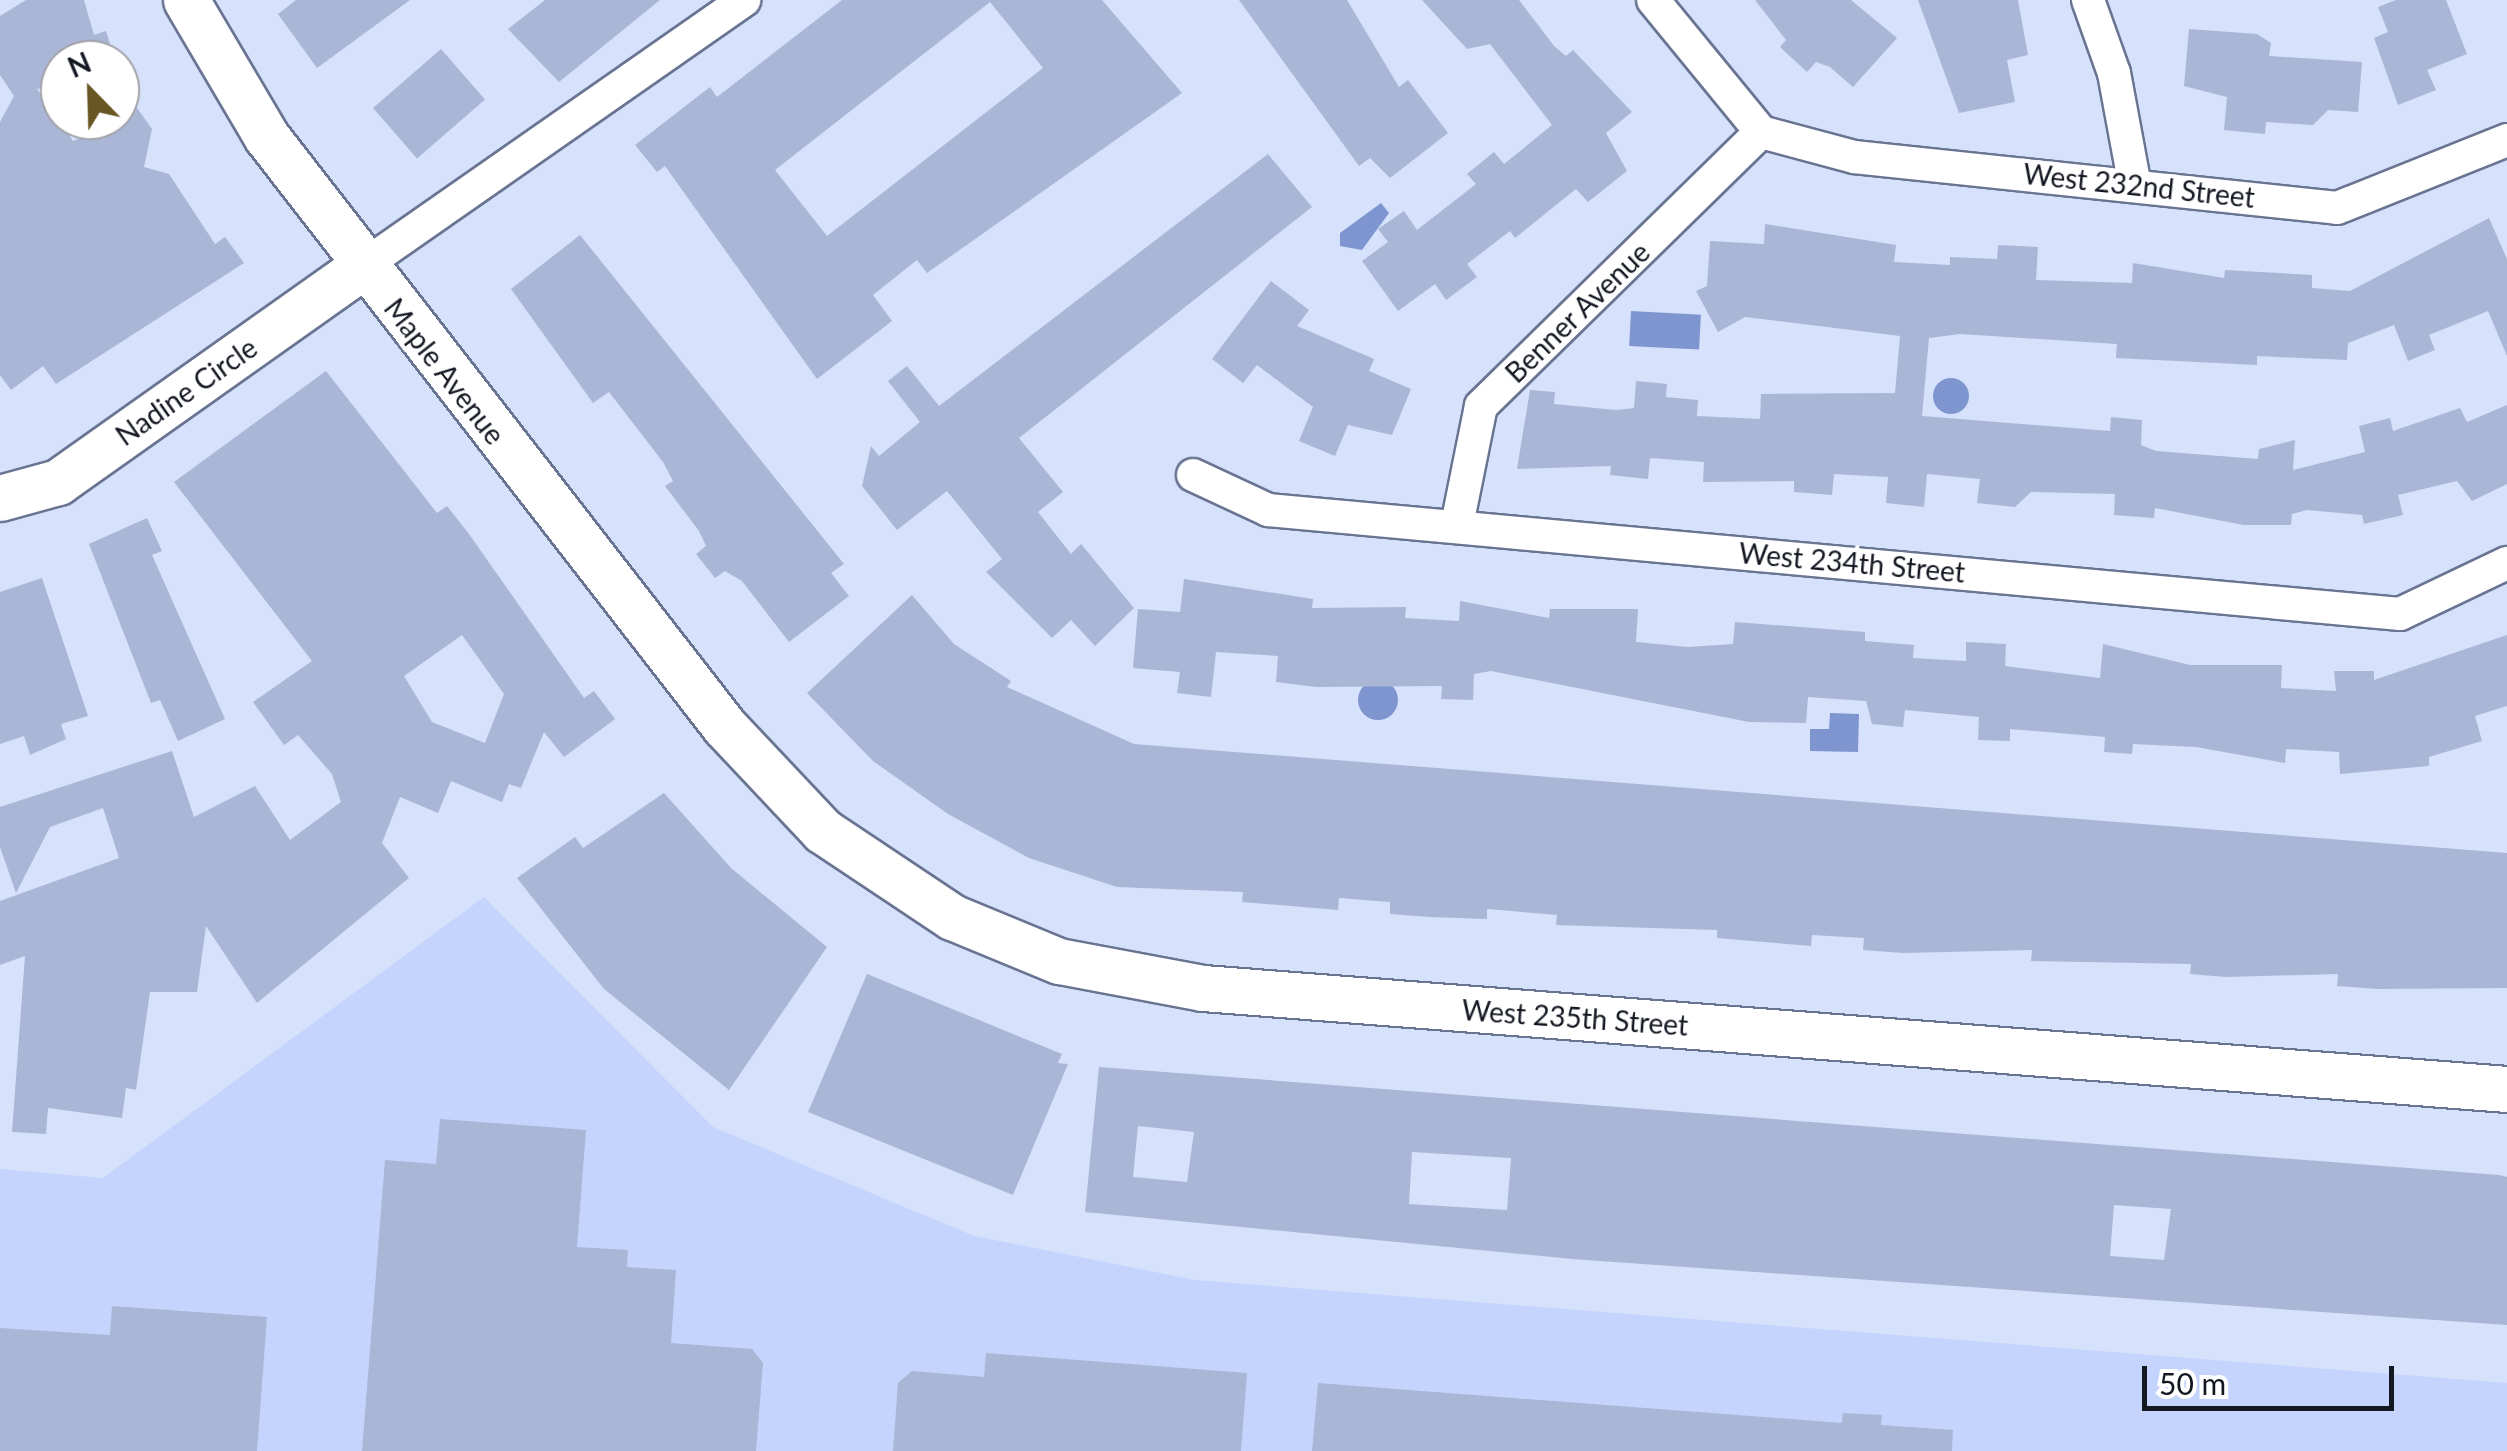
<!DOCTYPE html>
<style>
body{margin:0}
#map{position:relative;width:2507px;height:1451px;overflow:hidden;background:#d6e1fb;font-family:Lato,sans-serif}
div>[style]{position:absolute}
.built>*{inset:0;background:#c4d4fc}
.water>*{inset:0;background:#7e95d0;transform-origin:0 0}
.round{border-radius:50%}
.building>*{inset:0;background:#aab6d6;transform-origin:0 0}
.roads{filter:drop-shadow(2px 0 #697492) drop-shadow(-2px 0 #697492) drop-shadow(0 2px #697492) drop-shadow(0 -2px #697492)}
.street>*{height:32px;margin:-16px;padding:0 16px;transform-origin:16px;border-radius:16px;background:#fff}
.secondary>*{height:45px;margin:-22.5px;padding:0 22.5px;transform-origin:22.5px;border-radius:22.5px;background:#fff}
span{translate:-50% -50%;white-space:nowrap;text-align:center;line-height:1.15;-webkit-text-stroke:8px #fff;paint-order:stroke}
.street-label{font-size:28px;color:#131722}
.north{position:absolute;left:40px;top:40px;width:100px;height:100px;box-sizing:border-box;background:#fff;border:2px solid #a1a2a7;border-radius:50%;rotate:337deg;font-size:28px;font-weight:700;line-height:40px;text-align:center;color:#131722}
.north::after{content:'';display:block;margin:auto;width:35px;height:45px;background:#695624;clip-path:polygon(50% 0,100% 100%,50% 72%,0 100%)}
.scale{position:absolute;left:2142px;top:1366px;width:252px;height:45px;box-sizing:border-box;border:5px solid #131722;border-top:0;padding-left:12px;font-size:30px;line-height:35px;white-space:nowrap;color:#131722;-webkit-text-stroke:8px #fff;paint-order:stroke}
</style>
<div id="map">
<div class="built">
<i style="clip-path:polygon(484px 897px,713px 1127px,974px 1236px,1195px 1280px,2507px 1383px,2507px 1451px,0 1451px,0 1169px,103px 1178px)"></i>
</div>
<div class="water">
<i style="clip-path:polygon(1381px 203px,1389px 213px,1362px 250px,1340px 246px,1340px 233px)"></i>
<i style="left:1631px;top:311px;width:70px;height:35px;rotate:3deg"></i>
<i class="round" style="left:1933px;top:378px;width:36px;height:36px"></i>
<i class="round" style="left:1358px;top:680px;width:40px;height:40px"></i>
<i style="clip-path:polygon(1830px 713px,1859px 714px,1858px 752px,1810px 751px,1810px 729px,1829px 729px)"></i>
</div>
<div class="building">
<i style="clip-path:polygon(26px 0,84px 0,94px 35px,106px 31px,115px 60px,60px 60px,60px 83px,37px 89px,73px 141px,120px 120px,132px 101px,152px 129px,144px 167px,169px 174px,215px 244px,225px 237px,244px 263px,56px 384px,43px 366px,11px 390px,0 375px,0 122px,14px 96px,0 75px,0 16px)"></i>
<i style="clip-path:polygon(296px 0,410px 0,317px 68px,278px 14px)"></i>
<i style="clip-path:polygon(545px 0,660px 0,559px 82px,508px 29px)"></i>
<i style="clip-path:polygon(evenodd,842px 0,1102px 0,1182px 93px,927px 273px,917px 260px,873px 295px,892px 321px,817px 379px,665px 166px,657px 172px,635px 145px,710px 87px,717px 97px,842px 0,990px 2px,1043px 68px,827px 236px,775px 170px,990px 2px)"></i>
<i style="clip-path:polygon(1239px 0,1347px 0,1399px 87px,1408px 80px,1448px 133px,1390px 178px,1370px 158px,1359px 166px)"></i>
<i style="clip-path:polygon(1422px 0,1519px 0,1554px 46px,1566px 56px,1573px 50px,1632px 112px,1606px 133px,1627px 171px,1588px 202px,1576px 189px,1515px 238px,1510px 231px,1467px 264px,1477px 277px,1446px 300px,1435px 284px,1398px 311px,1362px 261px,1388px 242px,1378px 229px,1404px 211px,1417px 230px,1476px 184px,1467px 174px,1494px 152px,1504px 164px,1552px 125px,1490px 44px,1467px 49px)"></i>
<i style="clip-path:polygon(1755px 0,1851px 0,1897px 38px,1853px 87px,1830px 67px,1816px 62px,1807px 72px,1780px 47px,1786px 40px)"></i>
<i style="clip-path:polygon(1918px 0,2018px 0,2028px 55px,2007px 60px,2015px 102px,1959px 113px)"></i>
<i style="clip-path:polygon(2396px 0,2446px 0,2467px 54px,2427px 70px,2436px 90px,2398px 105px,2374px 38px,2388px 32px,2378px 7px)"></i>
<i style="clip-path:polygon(2189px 29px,2257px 34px,2271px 43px,2269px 56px,2362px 62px,2358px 112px,2328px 110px,2313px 125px,2266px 122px,2265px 134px,2224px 130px,2227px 97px,2184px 86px)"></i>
<i style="left:441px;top:49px;width:67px;height:90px;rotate:49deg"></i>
<i style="clip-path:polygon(1268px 154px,1312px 207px,1019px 438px,1063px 492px,1038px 512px,1071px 554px,1081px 544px,1134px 608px,1095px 646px,1071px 620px,1052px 638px,986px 572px,1002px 559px,947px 491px,897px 530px,862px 486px,871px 446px,879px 456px,920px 422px,888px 381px,907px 366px,939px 406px)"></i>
<i style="clip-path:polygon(2489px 218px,2507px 259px,2507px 356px,2488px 311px,2429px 335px,2435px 350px,2408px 361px,2394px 325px,2348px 343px,2347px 360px,2257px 356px,2257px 365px,2116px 358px,2117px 344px,1960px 334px,1929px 338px,1922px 416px,2110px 431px,2111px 417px,2142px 420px,2141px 445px,2156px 451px,2258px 459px,2259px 449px,2295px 440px,2293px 470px,2365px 452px,2359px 426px,2390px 418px,2393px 431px,2460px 408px,2467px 422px,2507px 405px,2507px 484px,2472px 501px,2457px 481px,2398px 495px,2403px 515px,2364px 524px,2362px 515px,2307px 510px,2292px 514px,2291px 525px,2244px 525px,2155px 508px,2154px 518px,2114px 515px,2115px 494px,2031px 492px,2015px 507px,1977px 503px,1980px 479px,1927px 474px,1924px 507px,1886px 503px,1888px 477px,1834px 474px,1832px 495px,1794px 492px,1794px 481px,1703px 482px,1704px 462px,1650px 458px,1648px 479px,1610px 475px,1611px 466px,1517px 469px,1530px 390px,1555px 392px,1554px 404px,1616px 410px,1634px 408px,1636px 381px,1667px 384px,1666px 397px,1698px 400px,1697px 416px,1760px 419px,1761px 394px,1895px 393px,1900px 336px,1745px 317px,1718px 332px,1696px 291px,1707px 286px,1710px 241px,1764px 244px,1765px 224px,1896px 245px,1894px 262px,1950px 265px,1950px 257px,1997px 259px,1998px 245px,2038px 247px,2036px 280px,2132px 283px,2133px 263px,2224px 278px,2225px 270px,2312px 275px,2312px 288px,2350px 291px)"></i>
<i style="clip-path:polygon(580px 235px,844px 564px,831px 573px,849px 596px,789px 642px,742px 581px,725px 571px,715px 578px,696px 554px,706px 546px,699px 531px,665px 486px,673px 481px,663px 462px,609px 392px,593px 403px,511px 289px)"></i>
<i style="clip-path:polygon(1271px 281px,1309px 310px,1297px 326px,1374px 359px,1369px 371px,1411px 389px,1392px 435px,1348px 425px,1335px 456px,1299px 441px,1313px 407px,1257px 365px,1243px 383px,1212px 359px)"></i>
<i style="clip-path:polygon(evenodd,326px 371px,437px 513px,447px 506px,469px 534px,584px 698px,594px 691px,615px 719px,564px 757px,544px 732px,521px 788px,509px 784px,502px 802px,451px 781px,438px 813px,400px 797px,382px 843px,409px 878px,257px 1003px,206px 926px,197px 992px,150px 992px,136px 1090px,126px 1088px,122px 1118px,48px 1108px,46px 1134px,12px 1132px,25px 956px,0 965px,0 901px,119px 858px,103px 808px,50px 827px,16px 893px,0 847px,0 807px,172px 751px,194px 817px,255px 786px,290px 840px,341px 802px,332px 774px,298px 735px,284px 745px,253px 702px,312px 661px,174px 482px,326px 371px,462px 635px,504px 694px,485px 743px,432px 722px,404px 676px,462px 635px)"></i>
<i style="clip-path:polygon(147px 518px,162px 551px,152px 555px,225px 719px,178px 741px,160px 700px,151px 703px,89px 544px)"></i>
<i style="clip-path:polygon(42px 578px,88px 716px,61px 724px,66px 739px,30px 755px,24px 736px,0 744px,0 592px)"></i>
<i style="clip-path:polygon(1184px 579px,1313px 599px,1312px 608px,1406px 607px,1405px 618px,1459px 621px,1460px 601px,1549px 618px,1550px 609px,1638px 609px,1636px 642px,1688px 647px,1733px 644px,1735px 622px,1865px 632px,1865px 641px,1914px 645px,1913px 658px,1966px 661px,1966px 642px,2006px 644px,2005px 666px,2100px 678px,2103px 644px,2190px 665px,2282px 665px,2281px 688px,2336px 691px,2334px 671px,2374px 671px,2374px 680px,2507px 635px,2507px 706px,2475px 716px,2482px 741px,2429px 757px,2429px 766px,2340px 774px,2339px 752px,2286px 749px,2285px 763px,2196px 747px,2133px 744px,2132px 754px,2104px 752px,2105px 737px,2010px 729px,2010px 741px,1978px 740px,1979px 717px,1905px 710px,1903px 727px,1872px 724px,1866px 701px,1808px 697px,1806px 723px,1749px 722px,1491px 671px,1474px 674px,1473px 700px,1441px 699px,1442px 686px,1316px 687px,1276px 682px,1278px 656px,1216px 652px,1211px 697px,1177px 693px,1180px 672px,1133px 668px,1138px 609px,1180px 612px)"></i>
<i style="clip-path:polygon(912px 595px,954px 644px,1011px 681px,1007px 687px,1134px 744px,2507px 853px,2507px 988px,2378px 989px,2337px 986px,2338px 974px,2226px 977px,2190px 974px,2191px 964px,2031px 961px,2032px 950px,1903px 953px,1863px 950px,1864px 938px,1812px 935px,1811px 946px,1717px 938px,1717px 930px,1556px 925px,1557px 915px,1487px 909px,1487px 919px,1430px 917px,1390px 914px,1390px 902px,1339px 898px,1338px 910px,1242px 902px,1243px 892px,1117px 887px,1029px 858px,948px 814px,873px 761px,807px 693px)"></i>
<i style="clip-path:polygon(664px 793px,731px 868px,827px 947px,729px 1090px,604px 989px,517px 878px,575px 837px,583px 848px)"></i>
<i style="clip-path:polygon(867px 974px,1062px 1054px,1058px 1063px,1068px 1064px,1013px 1195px,808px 1112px)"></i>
<i style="clip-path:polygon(evenodd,1099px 1067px,2499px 1175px,2507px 1177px,2507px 1325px,1572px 1259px,1085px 1212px,1099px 1067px,1138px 1126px,1194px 1132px,1187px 1182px,1133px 1177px,1138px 1126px,1099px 1067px,1412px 1152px,1511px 1158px,1507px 1210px,1409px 1204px,1412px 1152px,1099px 1067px,2114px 1205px,2171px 1209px,2164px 1260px,2110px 1256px,2114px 1205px)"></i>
<i style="clip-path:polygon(440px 1119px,586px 1130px,577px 1247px,628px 1250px,627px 1267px,676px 1270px,671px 1343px,752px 1349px,763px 1363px,756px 1451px,362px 1451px,385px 1160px,436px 1164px)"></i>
<i style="clip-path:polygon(112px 1306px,267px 1317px,257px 1451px,0 1451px,0 1328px,110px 1335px)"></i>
<i style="clip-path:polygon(986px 1353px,1247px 1373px,1241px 1451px,893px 1451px,898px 1383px,912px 1371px,984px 1377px)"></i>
<i style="clip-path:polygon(1318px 1383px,1842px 1423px,1843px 1413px,1882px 1415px,1881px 1425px,1953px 1430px,1952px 1451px,1312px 1451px)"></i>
</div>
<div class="roads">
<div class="street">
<i style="left:1653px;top:0;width:171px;rotate:50.7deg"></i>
<i style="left:2088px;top:0;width:77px;rotate:70.4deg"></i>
<i style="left:2114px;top:73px;width:110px;rotate:79.5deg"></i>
<i style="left:1761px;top:132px;width:96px;rotate:15deg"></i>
<i style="left:1854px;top:157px;width:486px;rotate:6deg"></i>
<i style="left:2337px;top:208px;width:183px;rotate:-21.8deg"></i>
<i style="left:363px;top:266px;width:465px;rotate:-34.9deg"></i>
<i style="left:1193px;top:475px;width:83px;rotate:25deg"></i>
<i style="left:1268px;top:510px;width:1137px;rotate:5.25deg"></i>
<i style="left:2400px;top:614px;width:119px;rotate:-25.5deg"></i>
<i style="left:1457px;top:525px;width:121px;rotate:-78.6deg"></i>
<i style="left:1481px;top:406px;width:392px;rotate:-44.4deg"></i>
</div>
<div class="secondary">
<i style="left:186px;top:0;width:158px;rotate:59.5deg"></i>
<i style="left:266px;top:136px;width:748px;rotate:52.17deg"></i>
<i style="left:725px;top:727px;width:143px;rotate:46.7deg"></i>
<i style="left:823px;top:831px;width:155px;rotate:33.7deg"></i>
<i style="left:952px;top:917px;width:116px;rotate:22.4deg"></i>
<i style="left:1059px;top:961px;width:147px;rotate:10.6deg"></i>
<i style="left:1203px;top:988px;width:1308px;rotate:4.43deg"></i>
<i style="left:0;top:498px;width:60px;rotate:-15.4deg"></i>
<i style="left:58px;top:482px;width:374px;rotate:-35.3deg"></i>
</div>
</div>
<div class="street-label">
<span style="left:2139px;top:185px;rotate:6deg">West 232nd Street</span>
<span style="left:1577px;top:312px;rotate:-44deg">Benner Avenue</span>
<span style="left:445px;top:371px;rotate:52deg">Maple Avenue</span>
<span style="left:186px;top:391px;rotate:-35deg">Nadine Circle</span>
<span style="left:1852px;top:562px;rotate:5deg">West 234th Street</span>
<span style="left:1575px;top:1017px;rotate:4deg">West 235th Street</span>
</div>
<div class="north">N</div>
<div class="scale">50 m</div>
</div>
